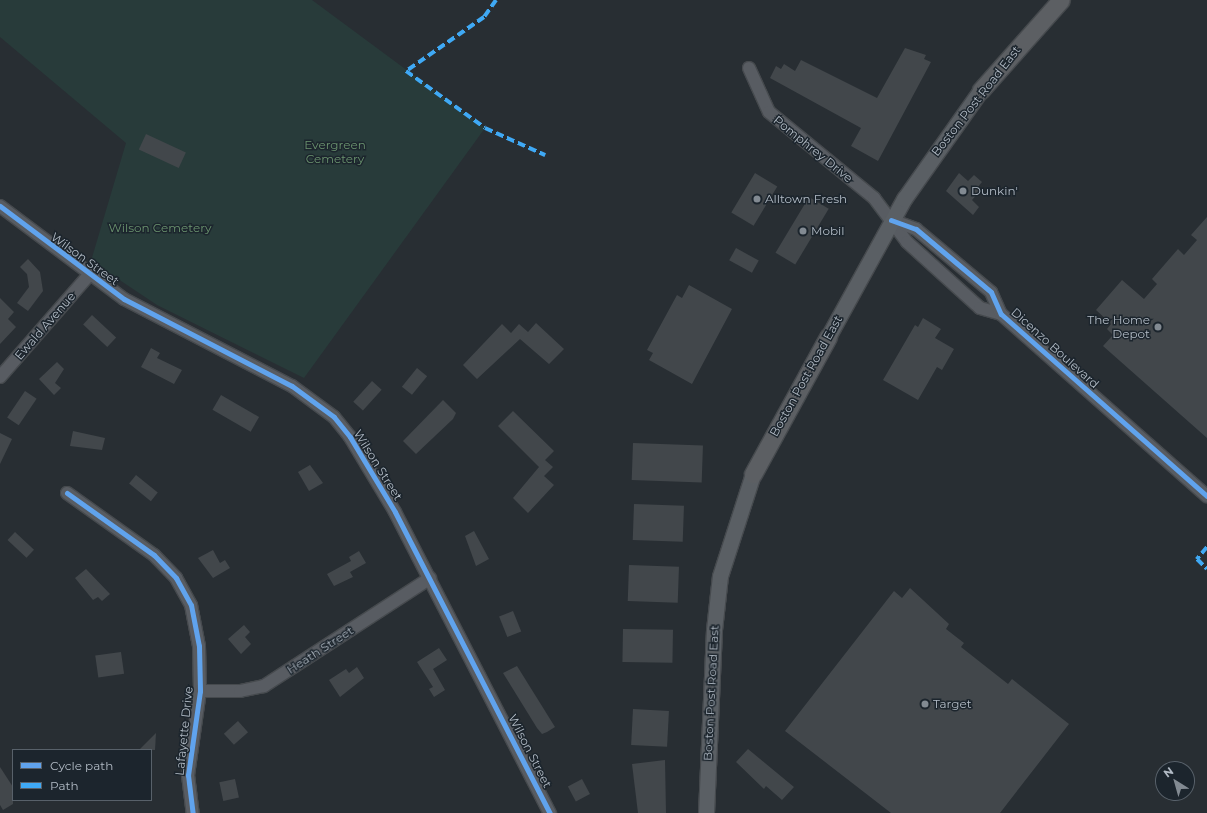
<!DOCTYPE html>
<style>
body{margin:0}
#map{position:relative;width:1207px;height:813px;overflow:hidden;background:#282e33;font-family:Montserrat,sans-serif}
div>[style]{position:absolute}
.green>*{inset:0;background:#283b3a}
.building>*{inset:0;background:#42474b;transform-origin:0 0}
.roads{filter:drop-shadow(1px 0 #464a4e) drop-shadow(-1px 0 #464a4e) drop-shadow(0 1px #464a4e) drop-shadow(0 -1px #464a4e)}
.minor>*{height:12px;margin:-6px;padding:0 6px;transform-origin:6px;border-radius:6px;background:#585c62}
.major>*{height:15px;margin:-7.5px;padding:0 7.5px;transform-origin:7.5px;border-radius:7.5px;background:#5a5f64}
.highway>*{height:17px;margin:-8.5px;padding:0 8.5px;transform-origin:8.5px;border-radius:8.5px;background:#5c5f63}
.quiet>*{height:4px;margin-top:-2px;transform-origin:0;background:repeating-linear-gradient(90deg,#3fa9f5 0 8px,transparent 0 12px)}
.cycleway>*{height:5px;margin:-2.5px;padding:0 2.5px;transform-origin:2.5px;border-radius:2.5px;background:#60a3ed}
.dots>*{width:11px;height:11px;translate:-50% -50%;box-sizing:border-box;border:2px solid #1c252d;border-radius:50%}
span{translate:-50% -50%;white-space:nowrap;text-align:center;line-height:1.15;-webkit-text-stroke:3px #1c252d;paint-order:stroke}
.street-label{font-size:12px;color:#b2bbc5}
.park-label{font-size:12px;color:#6b946f}
.poi-label{font-size:12px;color:#b2bbc5}
.left{translate:0 -50%;text-align:left}
.right{translate:-100% -50%;text-align:right}
.legend{position:absolute;left:12px;top:749px;width:140px;height:52px;box-sizing:border-box;background:#1c252d;border:1px solid #58616a;margin:0;padding:5px 7px;list-style:none;font-size:12px;color:#b2bbc5}
.legend li{display:flex;align-items:center;gap:8px;height:20px}
.legend b{width:20px;border:1px solid #58616a}
.north{position:absolute;left:1155px;top:761px;width:40px;height:40px;box-sizing:border-box;background:#1c252d;border:1px solid #58616a;border-radius:50%;rotate:323deg;font-size:11px;font-weight:700;line-height:16px;text-align:center;color:#b2bbc5}
.north::after{content:'';display:block;margin:auto;width:14px;height:18px;background:#828a92;clip-path:polygon(50% 0,100% 100%,50% 72%,0 100%)}
</style>
<div id="map">
<div class="green">
<i style="clip-path:polygon(0 0,312px 0,485px 128px,304px 378px,157px 305px,91px 261px,126px 143px,0 37px)"></i>
</div>
<div class="building">
<i style="clip-path:polygon(905px 48px,926px 55px,924px 59px,931px 62px,878px 161px,851px 146px,861px 128px,770px 78px,776px 66px,781px 69px,784px 64px,795px 71px,801px 60px,877px 98px)"></i>
<i style="left:146px;top:134px;width:44px;height:17px;rotate:25deg"></i>
<i style="left:755px;top:173px;width:26px;height:46px;rotate:31deg"></i>
<i style="clip-path:polygon(959px 173px,968px 181px,974px 175px,982px 182px,977px 188px,980px 191px,972px 200px,979px 207px,973px 215px,946px 191px)"></i>
<i style="left:809px;top:197px;width:23px;height:65px;rotate:31deg"></i>
<i style="clip-path:polygon(1207px 217px,1207px 438px,1103px 346px,1113px 335px,1107px 329px,1111px 324px,1096px 310px,1122px 280px,1144px 299px,1157px 284px,1152px 279px,1178px 249px,1184px 255px,1197px 240px,1191px 235px)"></i>
<i style="left:736px;top:248px;width:26px;height:14px;rotate:29deg"></i>
<i style="clip-path:polygon(28px 259px,40px 272px,43px 291px,28px 311px,17px 303px,29px 287px,27px 274px,20px 267px)"></i>
<i style="clip-path:polygon(689px 285px,732px 309px,692px 384px,649px 360px,653px 353px,647px 350px,677px 295px,682px 298px)"></i>
<i style="clip-path:polygon(0 298px,14px 312px,8px 319px,16px 327px,0 344px)"></i>
<i style="left:92px;top:315px;width:33px;height:13px;rotate:43deg"></i>
<i style="clip-path:polygon(923px 318px,941px 329px,935px 338px,954px 349px,942px 370px,937px 367px,918px 400px,883px 380px,915px 325px,918px 327px)"></i>
<i style="clip-path:polygon(536px 323px,564px 349px,549px 364px,520px 339px,477px 379px,463px 365px,502px 324px,511px 333px,519px 324px,528px 332px)"></i>
<i style="clip-path:polygon(151px 348px,160px 353px,157px 358px,182px 370px,174px 384px,141px 367px)"></i>
<i style="clip-path:polygon(57px 362px,64px 369px,55px 383px,61px 388px,54px 395px,39px 379px)"></i>
<i style="left:417px;top:368px;width:13px;height:24px;rotate:39deg"></i>
<i style="left:372px;top:381px;width:13px;height:28px;rotate:42deg"></i>
<i style="left:25px;top:391px;width:14px;height:32px;rotate:34deg"></i>
<i style="left:221px;top:395px;width:44px;height:17px;rotate:30deg"></i>
<i style="clip-path:polygon(443px 400px,456px 413px,453px 419px,416px 454px,403px 441px)"></i>
<i style="clip-path:polygon(513px 411px,554px 451px,545px 460px,553px 467px,544px 476px,554px 485px,528px 513px,513px 498px,539px 467px,498px 426px)"></i>
<i style="clip-path:polygon(73px 431px,105px 438px,102px 450px,70px 446px)"></i>
<i style="clip-path:polygon(0 433px,12px 439px,0 464px)"></i>
<i style="left:633px;top:443px;width:70px;height:37px;rotate:2deg"></i>
<i style="clip-path:polygon(310px 465px,323px 483px,309px 491px,298px 472px)"></i>
<i style="left:136px;top:475px;width:28px;height:11px;rotate:39deg"></i>
<i style="left:634px;top:504px;width:50px;height:36px;rotate:2deg"></i>
<i style="clip-path:polygon(474px 531px,489px 559px,476px 566px,465px 536px)"></i>
<i style="left:15px;top:532px;width:26px;height:11px;rotate:43deg"></i>
<i style="clip-path:polygon(213px 550px,220px 563px,225px 560px,230px 568px,213px 578px,198px 558px)"></i>
<i style="clip-path:polygon(359px 551px,366px 563px,350px 572px,353px 577px,334px 586px,327px 574px,351px 561px,349px 557px)"></i>
<i style="left:629px;top:565px;width:50px;height:36px;rotate:2deg"></i>
<i style="clip-path:polygon(86px 569px,110px 594px,102px 601px,98px 597px,93px 600px,75px 578px)"></i>
<i style="clip-path:polygon(910px 588px,949px 624px,946px 629px,964px 643px,961px 647px,1008px 684px,1012px 679px,1069px 724px,1000px 813px,891px 813px,785px 731px,894px 591px,902px 598px)"></i>
<i style="left:513px;top:611px;width:22px;height:15px;rotate:68deg"></i>
<i style="clip-path:polygon(244px 625px,250px 632px,245px 637px,251px 644px,241px 654px,228px 639px)"></i>
<i style="left:623px;top:629px;width:50px;height:33px;rotate:1deg"></i>
<i style="clip-path:polygon(439px 648px,447px 660px,433px 669px,445px 690px,434px 697px,429px 689px,433px 687px,417px 662px)"></i>
<i style="left:121px;top:652px;width:22px;height:26px;rotate:82deg"></i>
<i style="clip-path:polygon(517px 666px,555px 727px,547px 732px,542px 734px,537px 728px,503px 673px)"></i>
<i style="clip-path:polygon(357px 667px,364px 678px,340px 697px,329px 680px,346px 669px,349px 673px)"></i>
<i style="left:633px;top:709px;width:36px;height:36px;rotate:3deg"></i>
<i style="left:238px;top:721px;width:15px;height:19px;rotate:48deg"></i>
<i style="clip-path:polygon(156px 733px,155px 750px,139px 750px)"></i>
<i style="clip-path:polygon(748px 749px,794px 787px,782px 800px,766px 786px,764px 789px,736px 762px)"></i>
<i style="clip-path:polygon(665px 760px,666px 813px,638px 813px,632px 764px)"></i>
<i style="clip-path:polygon(0 767px,13px 787px,13px 804px,3px 810px,0 805px)"></i>
<i style="left:235px;top:779px;width:19px;height:16px;rotate:78deg"></i>
<i style="left:582px;top:779px;width:17px;height:16px;rotate:62deg"></i>
</div>
<div class="roads">
<div class="minor">
<i style="left:749px;top:68px;width:48px;rotate:65.6deg"></i>
<i style="left:769px;top:112px;width:136px;rotate:39.3deg"></i>
<i style="left:874px;top:198px;width:55px;rotate:53.1deg"></i>
<i style="left:907px;top:242px;width:98px;rotate:42.1deg"></i>
<i style="left:980px;top:308px;width:22px;rotate:16deg"></i>
<i style="left:0;top:206px;width:155px;rotate:36.9deg"></i>
<i style="left:124px;top:299px;width:189px;rotate:27.4deg"></i>
<i style="left:292px;top:386px;width:52px;rotate:36.4deg"></i>
<i style="left:334px;top:417px;width:26px;rotate:51deg"></i>
<i style="left:350px;top:437px;width:87px;rotate:59deg"></i>
<i style="left:395px;top:512px;width:339px;rotate:62.8deg"></i>
<i style="left:891px;top:220px;width:27px;rotate:20deg"></i>
<i style="left:916px;top:229px;width:98px;rotate:40deg"></i>
<i style="left:991px;top:292px;width:24px;rotate:66deg"></i>
<i style="left:1001px;top:314px;width:275px;rotate:41.5deg"></i>
<i style="left:0;top:377px;width:135px;rotate:-48.9deg"></i>
<i style="left:67px;top:493px;width:107px;rotate:35.5deg"></i>
<i style="left:154px;top:555px;width:32px;rotate:46deg"></i>
<i style="left:176px;top:578px;width:31px;rotate:61deg"></i>
<i style="left:191px;top:605px;width:42px;rotate:79deg"></i>
<i style="left:199px;top:646px;width:45px;rotate:88.7deg"></i>
<i style="left:200px;top:691px;width:85px;rotate:98.1deg"></i>
<i style="left:188px;top:775px;width:38px;rotate:83deg"></i>
<i style="left:200px;top:691px;width:40px"></i>
<i style="left:240px;top:691px;width:25px;rotate:-12deg"></i>
<i style="left:264px;top:686px;width:198px;rotate:-33deg"></i>
</div>
<div class="major">
<i style="left:828px;top:337px;width:158px;rotate:-61.2deg"></i>
<i style="left:904px;top:199px;width:133px;rotate:-54.8deg"></i>
<i style="left:706px;top:813px;width:183px;rotate:-87.5deg"></i>
<i style="left:714px;top:630px;width:54px;rotate:-83.7deg"></i>
<i style="left:720px;top:576px;width:107px;rotate:-72.1deg"></i>
</div>
<div class="highway">
<i style="left:981px;top:90px;width:120px;rotate:-48.4deg"></i>
<i style="left:753px;top:474px;width:156px;rotate:-61.3deg"></i>
</div>
</div>
<div class="quiet">
<i style="left:496px;top:0;width:21px;rotate:125deg"></i>
<i style="left:484px;top:17px;width:95px;rotate:145.3deg"></i>
<i style="left:406px;top:71px;width:97px;rotate:35.8deg"></i>
<i style="left:485px;top:128px;width:66px;rotate:24.2deg"></i>
<i style="left:1207px;top:547px;width:16px;rotate:130deg"></i>
<i style="left:1197px;top:559px;width:14px;rotate:45deg"></i>
</div>
<div class="cycleway">
<i style="left:0;top:206px;width:155px;rotate:36.9deg"></i>
<i style="left:124px;top:299px;width:189px;rotate:27.4deg"></i>
<i style="left:292px;top:386px;width:52px;rotate:36.4deg"></i>
<i style="left:334px;top:417px;width:26px;rotate:51deg"></i>
<i style="left:350px;top:437px;width:87px;rotate:59deg"></i>
<i style="left:395px;top:512px;width:339px;rotate:62.8deg"></i>
<i style="left:891px;top:220px;width:27px;rotate:20deg"></i>
<i style="left:916px;top:229px;width:98px;rotate:40deg"></i>
<i style="left:991px;top:292px;width:24px;rotate:66deg"></i>
<i style="left:1001px;top:314px;width:275px;rotate:41.5deg"></i>
<i style="left:67px;top:493px;width:107px;rotate:35.5deg"></i>
<i style="left:154px;top:555px;width:32px;rotate:46deg"></i>
<i style="left:176px;top:578px;width:31px;rotate:61deg"></i>
<i style="left:191px;top:605px;width:42px;rotate:79deg"></i>
<i style="left:199px;top:646px;width:45px;rotate:88.7deg"></i>
<i style="left:200px;top:691px;width:85px;rotate:98.1deg"></i>
<i style="left:188px;top:775px;width:38px;rotate:83deg"></i>
</div>
<div class="dots">
<i style="left:963px;top:191px;background:#828a92"></i>
<i style="left:757px;top:199px;background:#828a92"></i>
<i style="left:803px;top:231px;background:#828a92"></i>
<i style="left:1158px;top:327px;background:#828a92"></i>
<i style="left:925px;top:704px;background:#828a92"></i>
</div>
<div class="street-label">
<span style="left:976px;top:101px;rotate:-52deg">Boston Post Road East</span>
<span style="left:813px;top:149px;rotate:39deg">Pomphrey Drive</span>
<span style="left:85px;top:259px;rotate:36deg">Wilson Street</span>
<span style="left:45px;top:326px;rotate:-49deg">Ewald Avenue</span>
<span style="left:1055px;top:348px;rotate:42deg">Dicenzo Boulevard</span>
<span style="left:806px;top:376px;rotate:-61deg">Boston Post Road East</span>
<span style="left:378px;top:465px;rotate:58deg">Wilson Street</span>
<span style="left:320px;top:650px;rotate:-33deg">Heath Street</span>
<span style="left:711px;top:693px;rotate:-87deg">Boston Post Road East</span>
<span style="left:184px;top:731px;rotate:-84deg">Lafayette Drive</span>
<span style="left:530px;top:751px;rotate:63deg">Wilson Street</span>
</div>
<div class="park-label">
<span style="left:335px;top:152px">Evergreen<br>Cemetery</span>
<span style="left:160px;top:228px">Wilson Cemetery</span>
</div>
<div class="poi-label">
<span class="left" style="left:971px;top:191px">Dunkin'</span>
<span class="left" style="left:765px;top:199px">Alltown Fresh</span>
<span class="left" style="left:811px;top:231px">Mobil</span>
<span class="right" style="left:1150px;top:327px">The Home<br>Depot</span>
<span class="left" style="left:933px;top:704px">Target</span>
</div>
<ul class="legend">
<li><b style="height:5px;background:#60a3ed"></b>Cycle path</li>
<li><b style="height:5px;background:#3fa9f5"></b>Path</li>
</ul>
<div class="north">N</div>
</div>
